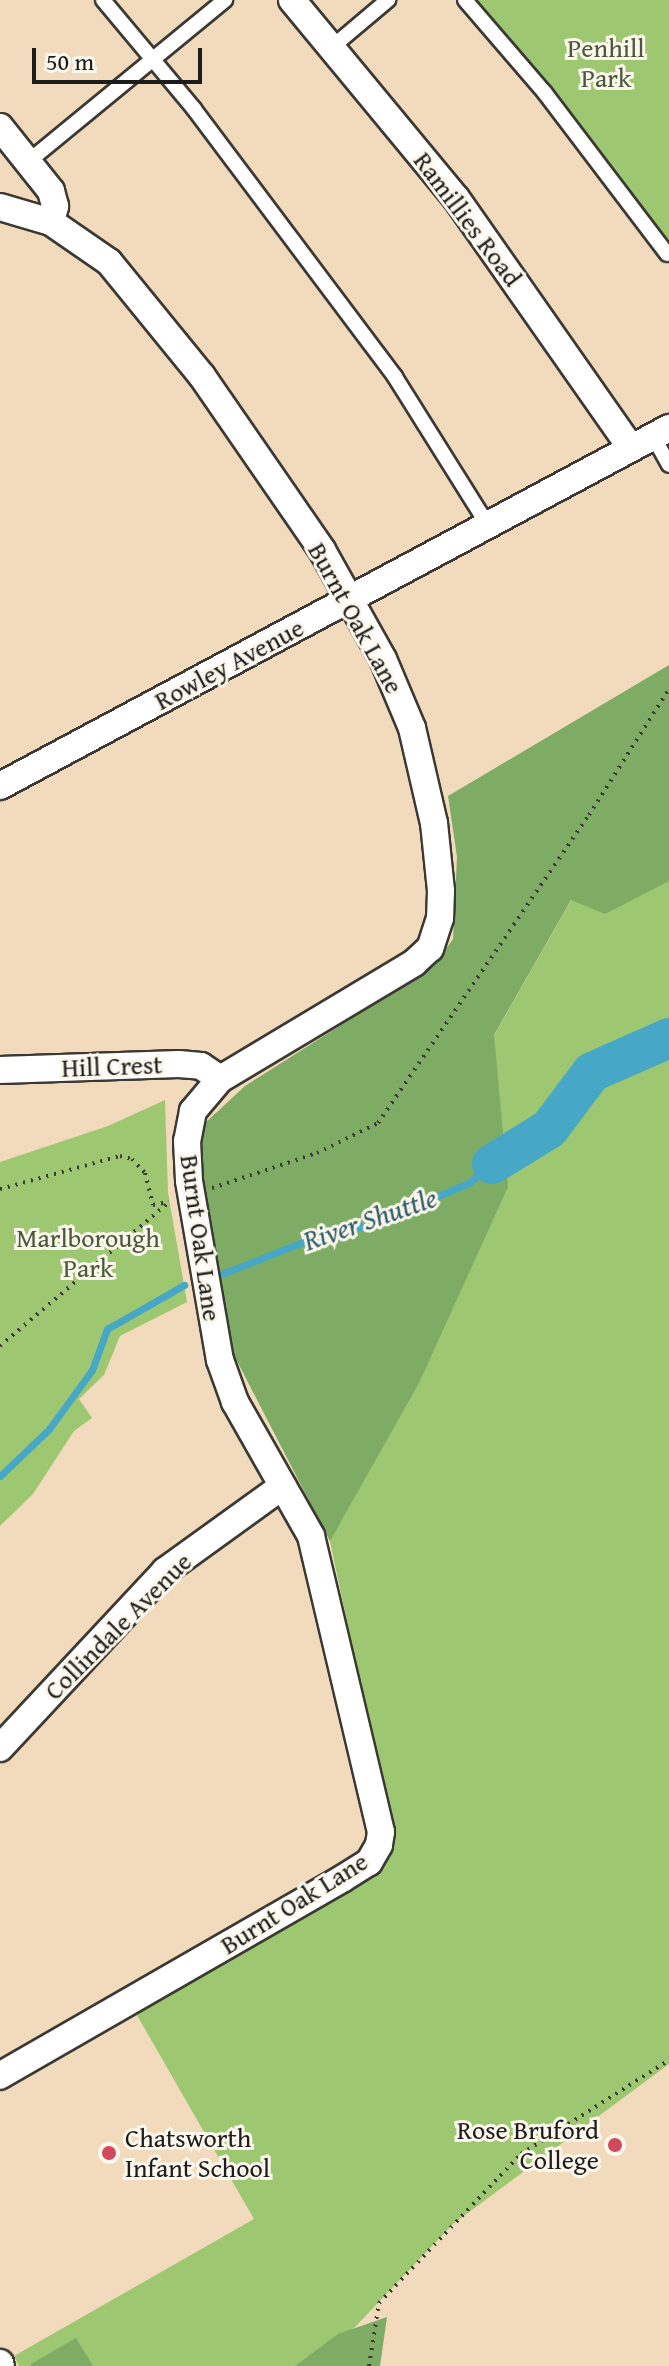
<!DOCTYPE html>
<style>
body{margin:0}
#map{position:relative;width:669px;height:2366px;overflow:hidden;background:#f2dbbc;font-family:"Gentium Book Plus",serif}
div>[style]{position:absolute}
.green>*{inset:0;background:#9ec772}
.forest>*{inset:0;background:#7eac64}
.stream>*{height:7px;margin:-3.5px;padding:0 3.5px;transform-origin:3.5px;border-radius:3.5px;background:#47a7c6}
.river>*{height:40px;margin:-20px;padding:0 20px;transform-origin:20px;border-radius:20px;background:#47a7c6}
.path>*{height:4px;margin-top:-2px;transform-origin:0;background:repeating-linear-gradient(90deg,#3c3934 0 2px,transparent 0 8px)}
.roads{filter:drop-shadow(2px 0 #3c3934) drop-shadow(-2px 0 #3c3934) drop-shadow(0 2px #3c3934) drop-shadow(0 -2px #3c3934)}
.service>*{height:14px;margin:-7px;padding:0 7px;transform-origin:7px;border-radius:7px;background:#fff}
.minor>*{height:26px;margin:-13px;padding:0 13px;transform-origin:13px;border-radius:13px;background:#fff}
.dots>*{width:22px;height:22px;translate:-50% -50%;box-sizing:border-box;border:4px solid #fbf7ec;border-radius:50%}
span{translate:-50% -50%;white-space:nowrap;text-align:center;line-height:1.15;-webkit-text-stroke:6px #fbf7ec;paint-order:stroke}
.park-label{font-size:26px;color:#4a583a}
.street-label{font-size:26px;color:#1c1c1c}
.poi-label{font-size:26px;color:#1c1c1c}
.right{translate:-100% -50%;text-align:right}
.left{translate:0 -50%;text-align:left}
.water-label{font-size:28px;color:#2f5b68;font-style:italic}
.scale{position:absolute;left:32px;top:48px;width:170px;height:36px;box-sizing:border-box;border:4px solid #1c1c1c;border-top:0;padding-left:10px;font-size:24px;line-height:28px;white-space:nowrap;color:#1c1c1c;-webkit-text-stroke:6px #fbf7ec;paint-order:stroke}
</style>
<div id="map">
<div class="green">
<i style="clip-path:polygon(474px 0,669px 0,669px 240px,654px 228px)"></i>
<i style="clip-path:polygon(669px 729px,669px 2064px,453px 2224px,318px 2366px,19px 2366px,14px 2356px,254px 2219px,134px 2010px,392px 1835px,330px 1541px,234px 1355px,415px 1174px)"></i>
<i style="clip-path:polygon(165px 1100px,168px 1193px,187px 1302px,120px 1336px,104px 1375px,79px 1399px,92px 1418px,74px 1431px,33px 1494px,0 1526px,0 1162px,108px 1126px)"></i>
</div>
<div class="forest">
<i style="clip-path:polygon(669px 665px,669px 881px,605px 914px,571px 900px,494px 1035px,508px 1187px,419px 1383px,330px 1541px,234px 1355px,200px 1174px,204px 1124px,245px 1086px,434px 966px,453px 939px,457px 857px,448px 796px)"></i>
<i style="clip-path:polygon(387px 2317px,380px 2366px,295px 2366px,338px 2334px)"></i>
<i style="clip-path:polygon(76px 2338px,93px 2366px,31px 2366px,31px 2364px)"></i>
</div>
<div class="stream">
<i style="left:214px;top:1277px;width:131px;rotate:-21.5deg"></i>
<i style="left:336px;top:1229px;width:32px;rotate:-5deg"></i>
<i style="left:368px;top:1226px;width:110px;rotate:-23.1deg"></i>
<i style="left:469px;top:1183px;width:30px;rotate:-40deg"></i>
<i style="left:0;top:1476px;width:68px;rotate:-43.8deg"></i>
<i style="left:49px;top:1429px;width:73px;rotate:-53.9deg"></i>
<i style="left:92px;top:1370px;width:44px;rotate:-69.9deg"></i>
<i style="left:107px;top:1329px;width:89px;rotate:-29.7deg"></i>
</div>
<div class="river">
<i style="left:492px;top:1164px;width:67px;rotate:-31.6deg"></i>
<i style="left:549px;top:1129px;width:71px;rotate:-53deg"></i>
<i style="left:592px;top:1072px;width:84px;rotate:-23.8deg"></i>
</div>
<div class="path">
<i style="left:212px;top:1188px;width:111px;rotate:-18.4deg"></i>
<i style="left:317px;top:1153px;width:68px;rotate:-26.2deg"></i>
<i style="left:378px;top:1123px;width:373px;rotate:-55.6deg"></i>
<i style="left:589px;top:815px;width:149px;rotate:-57.6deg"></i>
<i style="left:0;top:1189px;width:124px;rotate:-15.4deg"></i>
<i style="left:120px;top:1156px;width:12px;rotate:14deg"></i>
<i style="left:132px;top:1159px;width:19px;rotate:47deg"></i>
<i style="left:145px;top:1173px;width:33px;rotate:76deg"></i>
<i style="left:153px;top:1205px;width:16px;rotate:-11deg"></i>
<i style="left:0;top:1346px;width:221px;rotate:-40.4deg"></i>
<i style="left:369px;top:2366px;width:64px;rotate:-81deg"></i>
<i style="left:379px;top:2303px;width:206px;rotate:-46.4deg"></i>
<i style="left:521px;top:2154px;width:175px;rotate:-32.4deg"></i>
</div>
<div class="roads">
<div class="service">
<i style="left:103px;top:0;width:142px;rotate:50.1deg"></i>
<i style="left:194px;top:109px;width:335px;rotate:53.1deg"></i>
<i style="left:395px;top:377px;width:175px;rotate:57.9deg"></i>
<i style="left:465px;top:0;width:123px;rotate:49.3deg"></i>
<i style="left:545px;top:93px;width:202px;rotate:52.8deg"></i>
<i style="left:331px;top:48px;width:75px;rotate:-40.1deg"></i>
<i style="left:29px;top:161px;width:254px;rotate:-39.4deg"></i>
<i style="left:653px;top:436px;width:33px;rotate:61deg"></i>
</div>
<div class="minor">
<i style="left:292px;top:0;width:257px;rotate:50.4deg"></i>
<i style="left:456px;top:198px;width:305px;rotate:55deg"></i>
<i style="left:0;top:127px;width:82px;rotate:51.4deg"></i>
<i style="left:51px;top:191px;width:16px;rotate:75deg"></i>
<i style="left:55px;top:206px;width:16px;rotate:104deg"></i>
<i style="left:0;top:207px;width:53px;rotate:16.4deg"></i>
<i style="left:51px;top:222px;width:70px;rotate:34.6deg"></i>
<i style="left:109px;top:262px;width:147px;rotate:50.8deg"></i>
<i style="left:202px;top:376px;width:211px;rotate:55.4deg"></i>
<i style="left:322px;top:550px;width:125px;rotate:60.8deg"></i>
<i style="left:383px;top:659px;width:75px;rotate:67.2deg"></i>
<i style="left:412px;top:728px;width:98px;rotate:77deg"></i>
<i style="left:434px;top:823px;width:68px;rotate:84.1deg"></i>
<i style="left:441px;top:891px;width:27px;rotate:92deg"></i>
<i style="left:440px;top:918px;width:32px;rotate:108deg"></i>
<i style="left:430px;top:948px;width:22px;rotate:137deg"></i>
<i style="left:414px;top:963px;width:226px;rotate:149.1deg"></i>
<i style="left:220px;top:1079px;width:42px;rotate:130.2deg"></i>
<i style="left:193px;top:1111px;width:31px;rotate:101deg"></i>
<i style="left:187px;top:1141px;width:40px;rotate:87.1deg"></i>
<i style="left:189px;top:1181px;width:182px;rotate:80.2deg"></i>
<i style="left:220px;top:1360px;width:45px;rotate:70.3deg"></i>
<i style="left:235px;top:1402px;width:154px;rotate:60.4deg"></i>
<i style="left:311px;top:1536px;width:304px;rotate:76.7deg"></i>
<i style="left:381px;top:1832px;width:13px;rotate:99deg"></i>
<i style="left:379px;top:1845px;width:20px;rotate:120deg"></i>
<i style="left:369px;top:1862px;width:32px;rotate:148deg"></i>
<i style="left:342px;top:1879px;width:395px;rotate:150.1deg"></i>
<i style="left:0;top:786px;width:759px;rotate:-28.15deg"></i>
<i style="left:0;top:1070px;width:179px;rotate:-1.9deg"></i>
<i style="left:179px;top:1064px;width:22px;rotate:5deg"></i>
<i style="left:201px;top:1066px;width:23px;rotate:34deg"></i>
<i style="left:0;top:1748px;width:242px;rotate:-47deg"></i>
<i style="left:165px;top:1571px;width:145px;rotate:-35.8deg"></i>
<i style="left:0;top:2363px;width:3px;rotate:72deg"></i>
</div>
</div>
<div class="dots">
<i style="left:615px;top:2145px;background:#d1495b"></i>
<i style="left:109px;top:2153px;background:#d1495b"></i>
</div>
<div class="park-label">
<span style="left:606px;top:63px">Penhill<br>Park</span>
<span style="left:88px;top:1253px">Marlborough<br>Park</span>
</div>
<div class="street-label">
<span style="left:468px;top:219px;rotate:53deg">Ramillies Road</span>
<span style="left:356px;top:618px;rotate:61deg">Burnt Oak Lane</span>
<span style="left:229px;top:664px;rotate:-28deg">Rowley Avenue</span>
<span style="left:112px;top:1066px;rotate:-2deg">Hill Crest</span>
<span style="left:201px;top:1238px;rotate:82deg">Burnt Oak Lane</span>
<span style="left:118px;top:1626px;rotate:-45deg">Collindale Avenue</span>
<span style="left:294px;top:1903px;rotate:-32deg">Burnt Oak Lane</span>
</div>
<div class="poi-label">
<span class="right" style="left:599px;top:2145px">Rose Bruford<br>College</span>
<span class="left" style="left:125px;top:2153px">Chatsworth<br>Infant School</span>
</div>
<div class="water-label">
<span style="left:370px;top:1219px;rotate:-19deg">River Shuttle</span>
</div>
<div class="scale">50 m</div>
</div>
